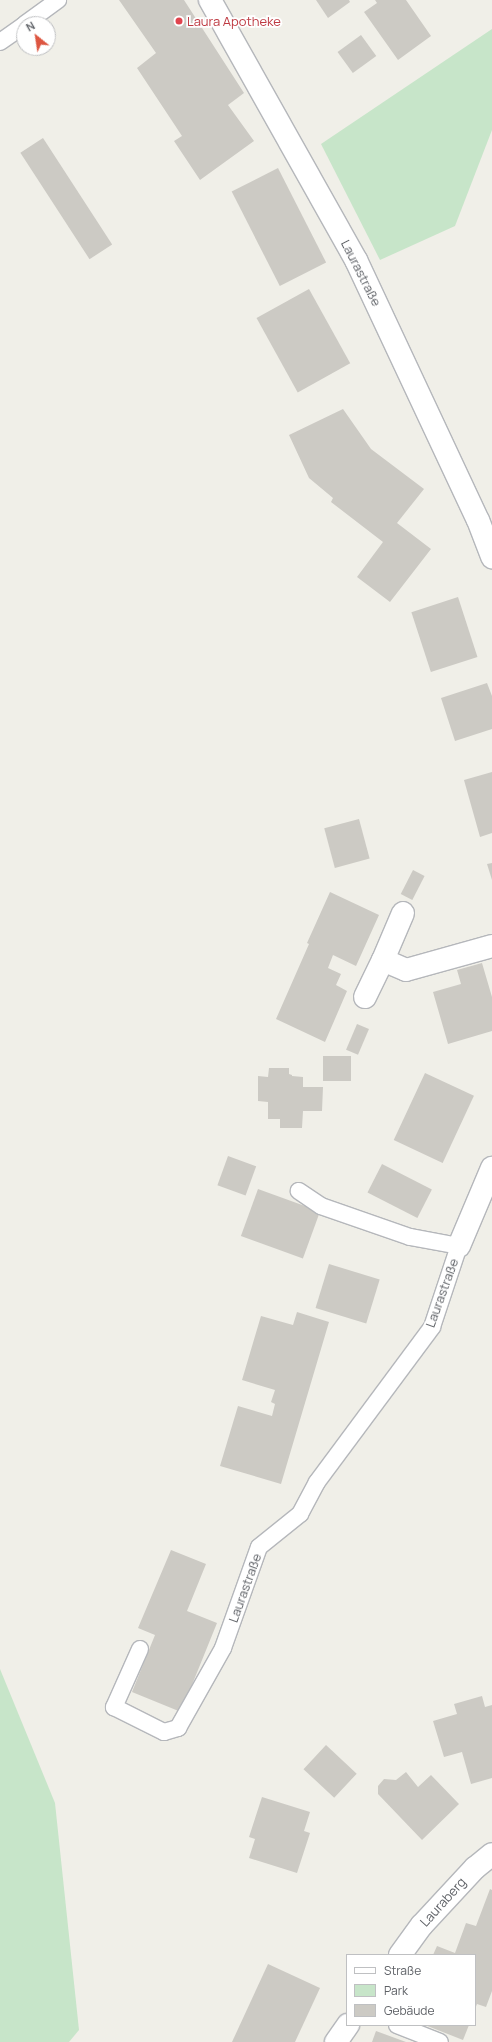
<!DOCTYPE html>
<meta charset="utf-8">
<style>
body{margin:0}
#map{position:relative;width:492px;height:2042px;overflow:hidden;background:#f0efe8;font-family:Manrope,sans-serif}
div>[style]{position:absolute}
.green>*{inset:0;background:#c7e5c9}
.building>*{inset:0;background:#cccac4;transform-origin:0 0}
.roads{filter:drop-shadow(1px 0 #b5b7bb) drop-shadow(-1px 0 #b5b7bb) drop-shadow(0 1px #b5b7bb) drop-shadow(0 -1px #b5b7bb)}
.lane>*{height:16px;margin:-8px;padding:0 8px;transform-origin:8px;border-radius:8px;background:#fff}
.street>*{height:22px;margin:-11px;padding:0 11px;transform-origin:11px;border-radius:11px;background:#fff}
.dots>*{width:11px;height:11px;translate:-50% -50%;box-sizing:border-box;border:2px solid #fff;border-radius:50%}
span{translate:-50% -50%;white-space:nowrap;text-align:center;line-height:1.15;-webkit-text-stroke:3.5px #fff;paint-order:stroke}
.health-label{font-size:13px;color:#be3a42}
.left{translate:0 -50%;text-align:left}
.street-label{font-size:13px;color:#5f6267}
.legend{position:absolute;left:346px;top:1954px;width:130px;height:72px;box-sizing:border-box;background:#fff;border:1px solid #bfc0c2;margin:0;padding:5px 7px;list-style:none;font-size:12px;color:#5f6267}
.legend li{display:flex;align-items:center;gap:8px;height:20px}
.legend b{width:20px;border:1px solid #bfc0c2}
.north{position:absolute;left:16px;top:16px;width:40px;height:40px;box-sizing:border-box;background:#fff;border:1px solid #bfc0c2;border-radius:50%;rotate:330deg;font-size:11px;font-weight:700;line-height:16px;text-align:center;color:#5f6267}
.north::after{content:'';display:block;margin:auto;width:14px;height:18px;background:#dd5641;clip-path:polygon(50% 0,100% 100%,50% 72%,0 100%)}
</style>
<div id="map">
<div class="green">
<i style="clip-path:polygon(492px 29px,492px 130px,455px 226px,380px 260px,321px 144px)"></i>
<i style="clip-path:polygon(0 1669px,55px 1803px,79px 2030px,69px 2042px,0 2042px)"></i>
</div>
<div class="building">
<i style="clip-path:polygon(119px 0,184px 0,244px 93px,228px 105px,254px 141px,200px 180px,174px 141px,182px 136px,137px 68px,156px 53px)"></i>
<i style="clip-path:polygon(316px 0,349px 0,350px 2px,328px 18px)"></i>
<i style="clip-path:polygon(375px 0,406px 0,431px 36px,398px 60px,364px 12px,377px 3px)"></i>
<i style="left:361px;top:35px;width:26px;height:29px;rotate:54deg"></i>
<i style="left:43px;top:138px;width:127px;height:27px;rotate:57deg"></i>
<i style="left:278px;top:168px;width:106px;height:52px;rotate:63deg"></i>
<i style="left:309px;top:289px;width:85px;height:60px;rotate:61deg"></i>
<i style="clip-path:polygon(343px 409px,371px 449px,424px 489px,397px 523px,431px 549px,390px 602px,357px 577px,383px 542px,331px 502px,333px 498px,309px 478px,289px 435px)"></i>
<i style="left:458px;top:597px;width:63px;height:49px;rotate:72deg"></i>
<i style="clip-path:polygon(487px 683px,492px 696px,492px 729px,455px 741px,441px 698px)"></i>
<i style="clip-path:polygon(492px 772px,492px 833px,480px 837px,464px 780px)"></i>
<i style="left:359px;top:819px;width:41px;height:36px;rotate:75deg"></i>
<i style="clip-path:polygon(492px 863px,492px 880px,487px 864px)"></i>
<i style="left:413px;top:870px;width:13px;height:27px;rotate:27deg"></i>
<i style="clip-path:polygon(330px 892px,379px 915px,356px 966px,333px 955px,328px 968px,341px 974px,336px 985px,347px 991px,325px 1042px,276px 1019px,309px 944px,307px 943px)"></i>
<i style="clip-path:polygon(482px 963px,492px 997px,492px 1031px,448px 1044px,433px 992px,461px 984px,457px 970px)"></i>
<i style="left:357px;top:1024px;width:13px;height:28px;rotate:23deg"></i>
<i style="left:323px;top:1056px;width:28px;height:25px"></i>
<i style="clip-path:polygon(269px 1068px,289px 1068px,289px 1074px,292px 1075px,292px 1076px,303px 1077px,303px 1087px,323px 1087px,322px 1111px,303px 1111px,302px 1128px,280px 1128px,280px 1119px,268px 1119px,268px 1102px,258px 1101px,258px 1076px,268px 1077px)"></i>
<i style="left:425px;top:1073px;width:54px;height:74px;rotate:25deg"></i>
<i style="left:228px;top:1156px;width:30px;height:31px;rotate:20deg"></i>
<i style="left:382px;top:1164px;width:56px;height:32px;rotate:27deg"></i>
<i style="left:258px;top:1189px;width:66px;height:50px;rotate:20deg"></i>
<i style="left:329px;top:1264px;width:53px;height:46px;rotate:17deg"></i>
<i style="clip-path:polygon(297px 1312px,329px 1322px,281px 1484px,220px 1466px,238px 1406px,272px 1416px,275px 1404px,271px 1402px,275px 1390px,242px 1380px,261px 1316px,293px 1325px)"></i>
<i style="clip-path:polygon(171px 1550px,206px 1564px,187px 1611px,217px 1623px,181px 1712px,132px 1692px,155px 1635px,138px 1628px)"></i>
<i style="clip-path:polygon(482px 1696px,485px 1707px,492px 1705px,492px 1778px,471px 1784px,462px 1752px,444px 1757px,433px 1721px,457px 1714px,454px 1704px)"></i>
<i style="left:326px;top:1745px;width:42px;height:33px;rotate:43deg"></i>
<i style="clip-path:polygon(406px 1772px,418px 1787px,431px 1775px,459px 1804px,422px 1840px,378px 1794px,378px 1786px,384px 1779px,396px 1780px)"></i>
<i style="clip-path:polygon(262px 1797px,310px 1812px,304px 1831px,310px 1833px,297px 1873px,249px 1858px,255px 1839px,249px 1837px)"></i>
<i style="clip-path:polygon(490px 1889px,492px 1890px,492px 1991px,486px 2007px,477px 2004px,475px 2009px,475px 1955px,433px 1955px,437px 1946px,455px 1953px,466px 1923px,476px 1926px)"></i>
<i style="clip-path:polygon(268px 1964px,320px 1988px,295px 2042px,232px 2042px)"></i>
<i style="clip-path:polygon(425px 2025px,469px 2025px,463px 2040px)"></i>
<i style="clip-path:polygon(376px 2031px,406px 2042px,372px 2042px)"></i>
</div>
<div class="roads">
<div class="lane">
<i style="left:25px;top:24px;width:41px;rotate:-36deg"></i>
<i style="left:0;top:42px;width:29px;rotate:-35deg"></i>
<i style="left:140px;top:1649px;width:64px;rotate:114.1deg"></i>
<i style="left:114px;top:1707px;width:56px;rotate:26.6deg"></i>
<i style="left:164px;top:1732px;width:15px;rotate:-16deg"></i>
<i style="left:178px;top:1728px;width:92px;rotate:-60.6deg"></i>
<i style="left:223px;top:1648px;width:107px;rotate:-70.4deg"></i>
<i style="left:259px;top:1547px;width:53px;rotate:-38.8deg"></i>
<i style="left:300px;top:1514px;width:36px;rotate:-62deg"></i>
<i style="left:317px;top:1482px;width:193px;rotate:-53.4deg"></i>
<i style="left:432px;top:1327px;width:85px;rotate:-71.6deg"></i>
<i style="left:459px;top:1246px;width:50px;rotate:-169.6deg"></i>
<i style="left:410px;top:1237px;width:94px;rotate:-160.8deg"></i>
<i style="left:321px;top:1206px;width:27px;rotate:-146deg"></i>
<i style="left:397px;top:2025px;width:46px;rotate:21.6deg"></i>
</div>
<div class="street">
<i style="left:210px;top:0;width:298px;rotate:60.7deg"></i>
<i style="left:356px;top:260px;width:287px;rotate:64.9deg"></i>
<i style="left:478px;top:520px;width:40px;rotate:69deg"></i>
<i style="left:383px;top:960px;width:51px;rotate:-66.9deg"></i>
<i style="left:365px;top:997px;width:41px;rotate:-64.1deg"></i>
<i style="left:383px;top:960px;width:25px;rotate:23deg"></i>
<i style="left:406px;top:970px;width:89px;rotate:-15.6deg"></i>
<i style="left:459px;top:1246px;width:85px;rotate:-67.1deg"></i>
<i style="left:400px;top:1955px;width:37px;rotate:-54deg"></i>
<i style="left:422px;top:1925px;width:78px;rotate:-47.1deg"></i>
<i style="left:475px;top:1868px;width:22px;rotate:-39deg"></i>
<i style="left:336px;top:2042px;width:21px;rotate:-55deg"></i>
</div>
</div>
<div class="dots">
<i style="left:179px;top:21px;background:#e0444e"></i>
</div>
<div class="health-label">
<span class="left" style="left:187px;top:21px">Laura Apotheke</span>
</div>
<div class="street-label">
<span style="left:361px;top:273px;rotate:63deg">Laurastraße</span>
<span style="left:442px;top:1293px;rotate:-70deg">Laurastraße</span>
<span style="left:245px;top:1588px;rotate:-70deg">Laurastraße</span>
<span style="left:443px;top:1902px;rotate:-48deg">Lauraberg</span>
</div>
<ul class="legend">
<li><b style="height:5px;background:#fff"></b>Straße</li>
<li><b style="height:11px;background:#c7e5c9"></b>Park</li>
<li><b style="height:11px;background:#cccac4"></b>Gebäude</li>
</ul>
<div class="north">N</div>
</div>
